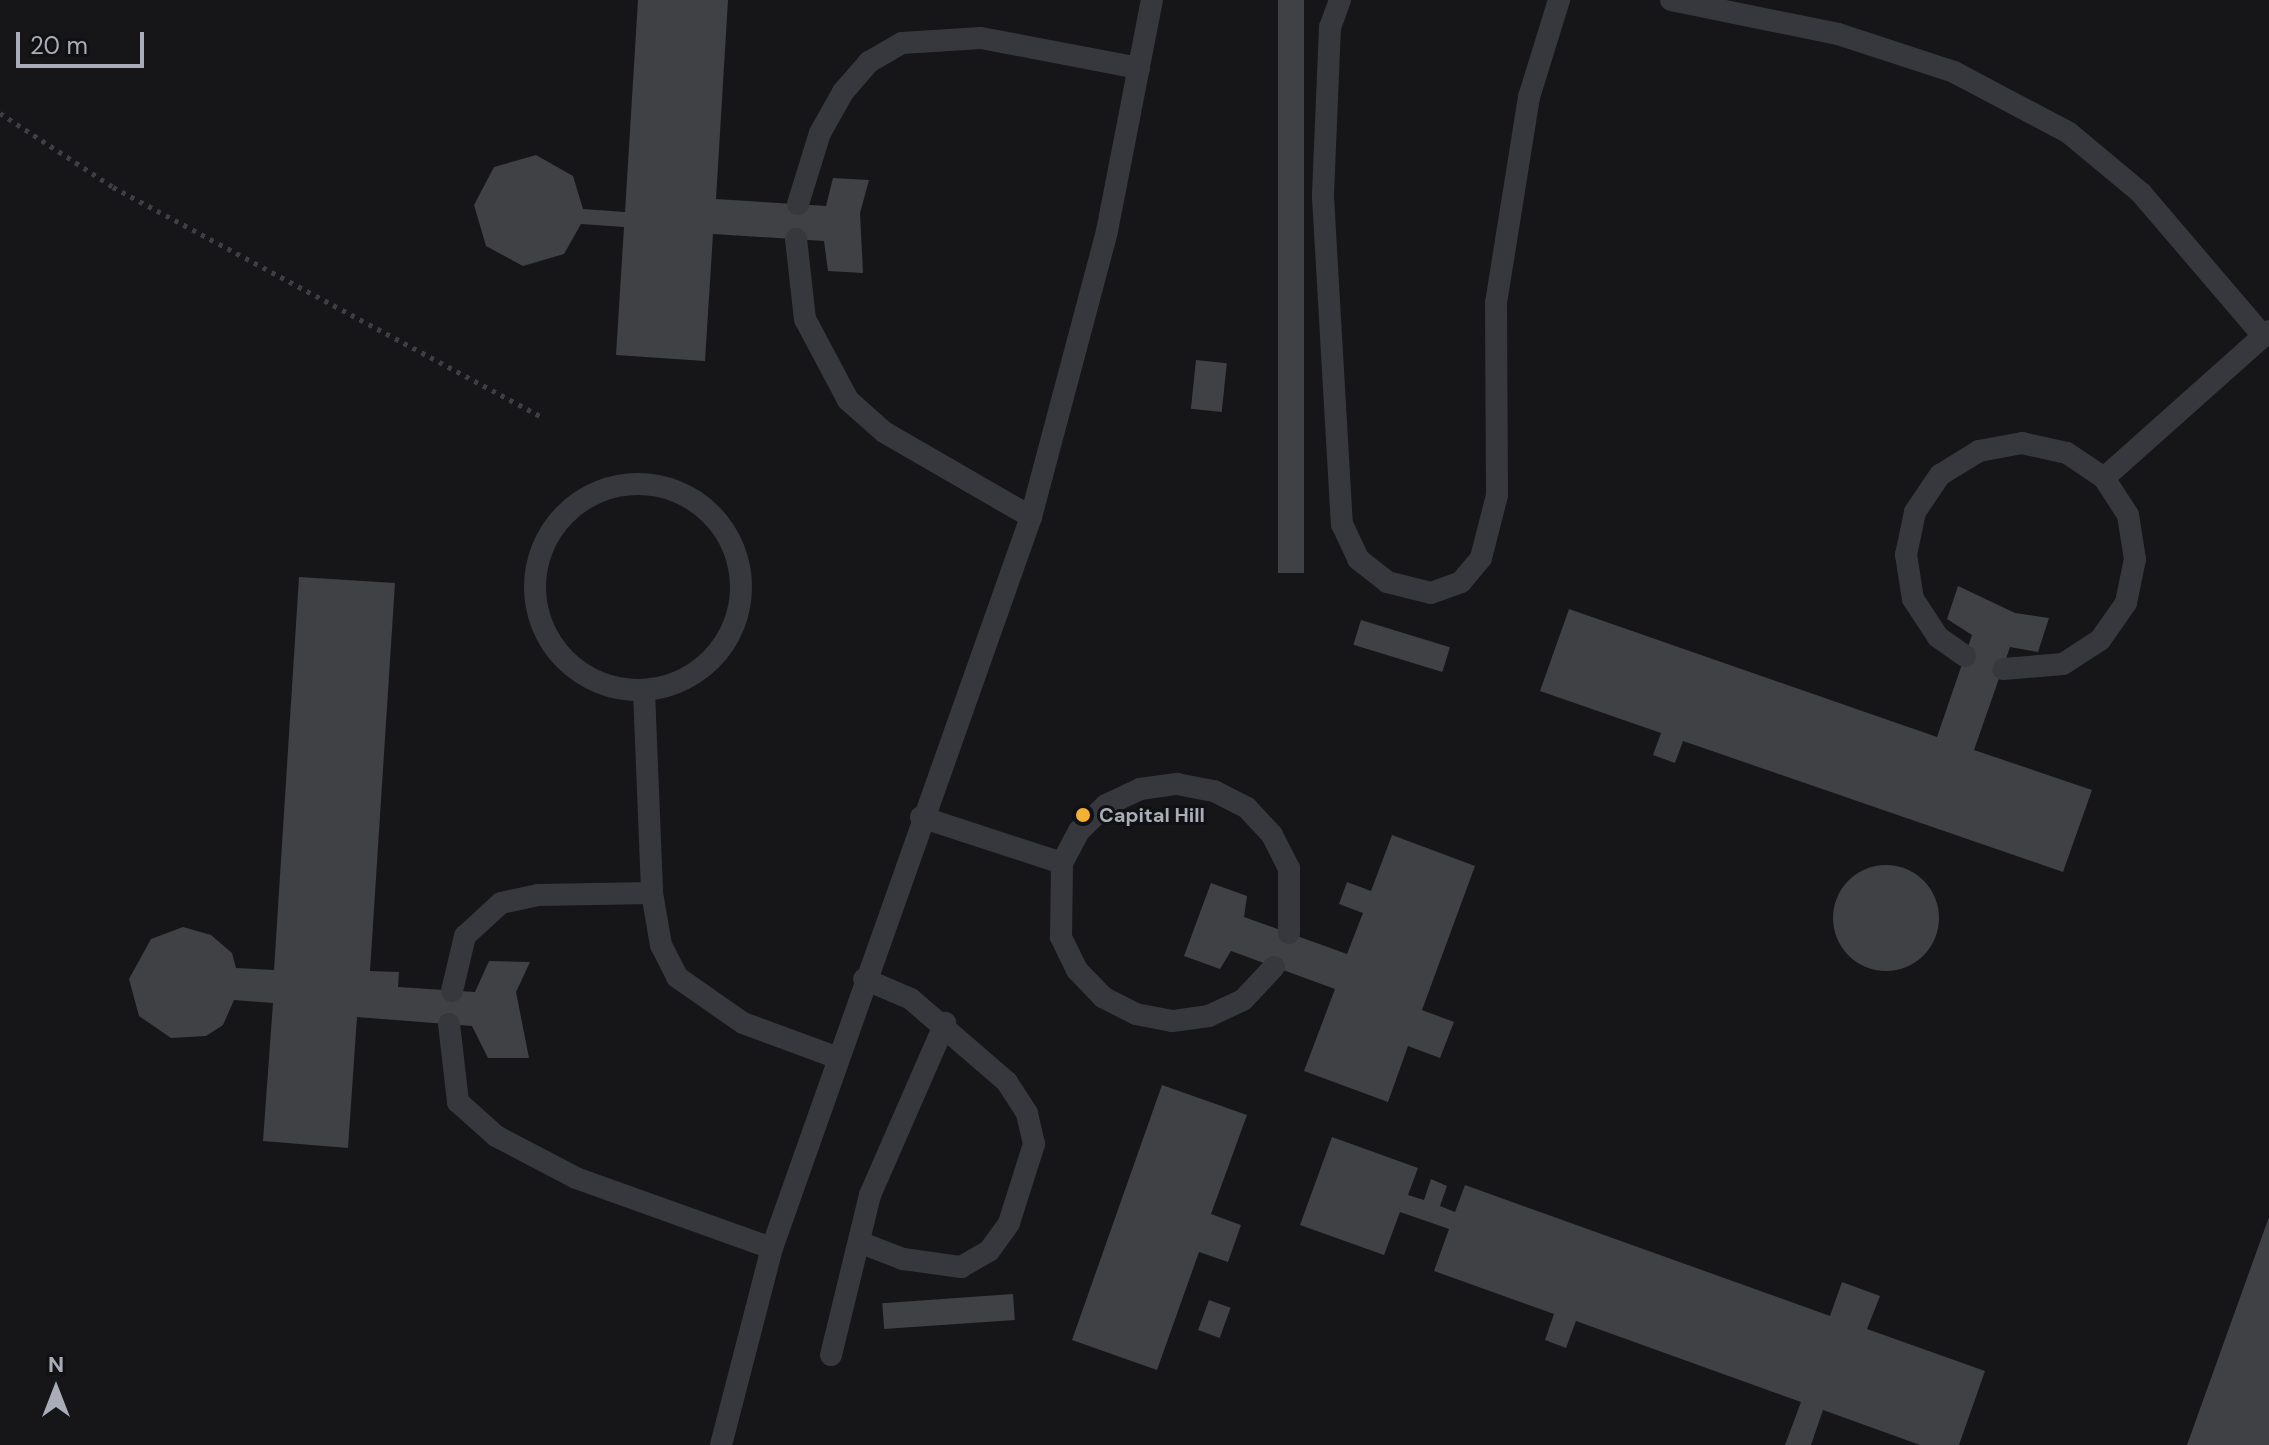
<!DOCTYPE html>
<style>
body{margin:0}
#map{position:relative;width:2269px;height:1445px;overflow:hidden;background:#161618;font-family:"DM Sans",sans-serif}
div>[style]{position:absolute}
.building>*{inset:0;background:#404145;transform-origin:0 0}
.round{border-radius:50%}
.path>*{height:5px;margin-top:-2.5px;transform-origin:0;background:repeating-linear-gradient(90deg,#3d3f44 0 4px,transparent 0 10px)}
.service>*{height:22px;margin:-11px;padding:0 11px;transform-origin:11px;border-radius:11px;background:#37383d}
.service>.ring{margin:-11px;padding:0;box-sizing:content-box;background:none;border:22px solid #37383d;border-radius:50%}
.dots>*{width:22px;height:22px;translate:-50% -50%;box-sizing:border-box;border:4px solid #111113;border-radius:50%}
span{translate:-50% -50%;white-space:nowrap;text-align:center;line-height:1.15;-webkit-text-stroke:6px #111113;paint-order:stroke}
.poi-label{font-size:20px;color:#a8adb8;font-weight:700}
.left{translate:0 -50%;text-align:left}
.north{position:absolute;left:16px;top:1349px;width:80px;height:80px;-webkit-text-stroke:6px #111113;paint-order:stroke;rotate:0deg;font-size:22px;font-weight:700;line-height:32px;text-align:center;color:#a8adb8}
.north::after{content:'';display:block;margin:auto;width:28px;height:36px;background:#a8adb8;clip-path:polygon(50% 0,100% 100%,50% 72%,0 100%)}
.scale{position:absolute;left:16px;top:32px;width:128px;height:36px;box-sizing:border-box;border:4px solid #a8adb8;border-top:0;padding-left:10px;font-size:24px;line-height:28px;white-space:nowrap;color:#a8adb8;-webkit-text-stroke:6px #111113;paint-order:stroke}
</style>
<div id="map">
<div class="building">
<i style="clip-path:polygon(638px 0,728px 0,716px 199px,826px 206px,833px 178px,869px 180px,860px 213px,863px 273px,828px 271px,824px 241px,713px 234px,705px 361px,616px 355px,624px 227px,581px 224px,564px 254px,523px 266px,486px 246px,474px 205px,494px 167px,536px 155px,573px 176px,583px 209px,625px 212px)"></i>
<i style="left:1278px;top:0;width:26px;height:573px"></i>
<i style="left:1196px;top:360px;width:31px;height:49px;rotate:6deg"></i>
<i style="clip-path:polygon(299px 577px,395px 583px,370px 971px,399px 972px,398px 987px,475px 992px,489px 961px,530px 962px,516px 992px,529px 1058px,488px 1058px,472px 1026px,357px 1017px,348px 1148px,263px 1141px,273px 1003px,234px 1000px,223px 1025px,206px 1036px,171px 1038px,139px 1016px,129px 979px,151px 939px,183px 927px,211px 935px,232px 953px,236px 968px,274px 970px)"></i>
<i style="clip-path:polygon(1958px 586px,2015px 613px,2049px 618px,2038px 652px,2010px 647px,1974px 750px,2092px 790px,2063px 872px,1683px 741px,1675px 763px,1653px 755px,1661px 733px,1540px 691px,1569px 609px,1937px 737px,1972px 635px,1947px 619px)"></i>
<i style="left:1361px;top:620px;width:93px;height:26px;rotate:17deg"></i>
<i style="clip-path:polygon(1392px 835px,1475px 866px,1422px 1010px,1454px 1022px,1440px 1058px,1408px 1046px,1388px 1102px,1304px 1071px,1335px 989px,1231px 951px,1220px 969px,1184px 956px,1211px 883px,1247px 896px,1244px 917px,1347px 954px,1363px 913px,1339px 904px,1347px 882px,1371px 891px)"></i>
<i class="round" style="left:1833px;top:865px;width:106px;height:106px"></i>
<i style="clip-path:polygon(1162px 1085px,1247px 1115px,1211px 1214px,1241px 1225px,1228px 1262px,1199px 1252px,1157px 1370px,1072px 1340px)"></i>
<i style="clip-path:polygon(1332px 1137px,1418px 1168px,1408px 1195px,1424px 1200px,1431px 1179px,1447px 1186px,1440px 1206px,1455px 1212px,1465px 1185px,1830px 1316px,1842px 1282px,1880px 1296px,1867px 1329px,1985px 1371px,1959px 1445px,1920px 1445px,1823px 1410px,1811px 1445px,1785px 1445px,1801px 1402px,1576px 1321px,1566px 1348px,1545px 1340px,1554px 1314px,1434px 1271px,1449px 1229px,1400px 1212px,1384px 1255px,1300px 1225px)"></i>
<i style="clip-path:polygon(2269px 1217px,2269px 1445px,2187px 1445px)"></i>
<i style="left:1013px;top:1294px;width:26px;height:131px;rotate:86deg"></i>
<i style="left:1209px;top:1300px;width:23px;height:32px;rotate:20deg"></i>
</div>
<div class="path">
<i style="left:0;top:113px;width:135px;rotate:33.2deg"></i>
<i style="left:113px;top:187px;width:489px;rotate:28.2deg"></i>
</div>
<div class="service">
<i style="left:1340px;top:0;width:29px;rotate:110deg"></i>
<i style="left:1330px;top:27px;width:170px;rotate:92.4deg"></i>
<i style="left:1323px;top:197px;width:328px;rotate:86.7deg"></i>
<i style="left:1342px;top:524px;width:38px;rotate:65deg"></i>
<i style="left:1358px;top:559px;width:37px;rotate:38deg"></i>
<i style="left:1387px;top:582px;width:45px;rotate:14deg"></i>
<i style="left:1431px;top:593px;width:32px;rotate:-20deg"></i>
<i style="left:1461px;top:582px;width:31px;rotate:-50deg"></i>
<i style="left:1481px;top:558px;width:65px;rotate:-75.7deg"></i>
<i style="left:1497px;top:495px;width:192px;rotate:-90.3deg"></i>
<i style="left:1496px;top:303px;width:209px;rotate:-80.9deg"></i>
<i style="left:1529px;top:97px;width:102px;rotate:-72.8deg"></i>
<i style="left:1671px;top:0;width:170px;rotate:11.5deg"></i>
<i style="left:1838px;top:34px;width:122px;rotate:18.1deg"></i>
<i style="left:1954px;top:72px;width:130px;rotate:27.9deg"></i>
<i style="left:2069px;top:133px;width:94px;rotate:39.8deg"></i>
<i style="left:2141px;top:193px;width:188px;rotate:49.5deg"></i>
<i style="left:798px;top:204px;width:74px;rotate:-72.8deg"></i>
<i style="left:820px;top:133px;width:47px;rotate:-60.7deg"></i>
<i style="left:843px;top:92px;width:40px;rotate:-49deg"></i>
<i style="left:869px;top:62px;width:38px;rotate:-30deg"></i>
<i style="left:902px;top:43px;width:79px;rotate:-3.6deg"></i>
<i style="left:981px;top:38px;width:161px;rotate:10.8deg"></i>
<i style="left:796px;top:239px;width:81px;rotate:83.6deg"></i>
<i style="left:805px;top:319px;width:92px;rotate:62deg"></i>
<i style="left:848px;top:400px;width:48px;rotate:41.6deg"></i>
<i style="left:884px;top:432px;width:170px;rotate:30deg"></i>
<i style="left:2104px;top:478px;width:221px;rotate:-41.7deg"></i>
<i class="ring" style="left:535px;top:484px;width:184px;height:184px"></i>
<i style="left:1965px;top:656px;width:33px;rotate:-145deg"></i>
<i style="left:1938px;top:637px;width:45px;rotate:-123.3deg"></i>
<i style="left:1913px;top:599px;width:45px;rotate:-99deg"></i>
<i style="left:1906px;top:555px;width:44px;rotate:-78.2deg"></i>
<i style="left:1915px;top:512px;width:45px;rotate:-56deg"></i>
<i style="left:1940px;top:475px;width:46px;rotate:-31.6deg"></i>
<i style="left:1979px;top:451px;width:44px;rotate:-10.5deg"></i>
<i style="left:2022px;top:443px;width:46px;rotate:12.5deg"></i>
<i style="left:2067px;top:453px;width:45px;rotate:34deg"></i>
<i style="left:2104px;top:478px;width:44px;rotate:57deg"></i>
<i style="left:2128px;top:515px;width:45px;rotate:81deg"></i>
<i style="left:2135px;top:559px;width:45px;rotate:101.6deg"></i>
<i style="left:2126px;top:603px;width:45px;rotate:125.1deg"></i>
<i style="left:2100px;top:640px;width:44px;rotate:147deg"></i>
<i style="left:2063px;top:664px;width:60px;rotate:175.2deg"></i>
<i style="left:644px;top:691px;width:202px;rotate:87.7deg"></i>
<i style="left:652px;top:893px;width:53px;rotate:80.2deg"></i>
<i style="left:661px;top:945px;width:36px;rotate:63deg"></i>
<i style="left:677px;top:977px;width:80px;rotate:34.9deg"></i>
<i style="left:743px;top:1023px;width:101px;rotate:20.2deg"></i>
<i style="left:921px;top:817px;width:148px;rotate:18.1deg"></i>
<i style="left:1274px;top:967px;width:45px;rotate:133.2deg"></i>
<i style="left:1243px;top:1000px;width:38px;rotate:155deg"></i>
<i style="left:1209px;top:1016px;width:37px;rotate:172deg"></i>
<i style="left:1172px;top:1021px;width:37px;rotate:-169deg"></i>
<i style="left:1136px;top:1014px;width:37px;rotate:-153deg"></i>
<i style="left:1103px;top:997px;width:37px;rotate:-134deg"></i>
<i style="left:1077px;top:970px;width:37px;rotate:-116deg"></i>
<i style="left:1061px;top:937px;width:74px;rotate:-89.2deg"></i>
<i style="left:1062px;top:863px;width:36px;rotate:-62deg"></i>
<i style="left:1079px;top:831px;width:37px;rotate:-44deg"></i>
<i style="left:1106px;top:805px;width:38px;rotate:-25deg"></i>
<i style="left:1140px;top:789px;width:37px;rotate:-8deg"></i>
<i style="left:1177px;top:784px;width:38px;rotate:11deg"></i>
<i style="left:1214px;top:791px;width:37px;rotate:27deg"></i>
<i style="left:1247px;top:808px;width:37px;rotate:47deg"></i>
<i style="left:1272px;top:835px;width:37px;rotate:63deg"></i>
<i style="left:1289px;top:868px;width:65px;rotate:90deg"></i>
<i style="left:452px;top:991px;width:57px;rotate:-76.7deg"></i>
<i style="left:465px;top:936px;width:49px;rotate:-42.5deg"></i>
<i style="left:501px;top:903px;width:38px;rotate:-12deg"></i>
<i style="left:538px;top:895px;width:114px;rotate:-1deg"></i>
<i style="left:449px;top:1024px;width:79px;rotate:83.4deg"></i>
<i style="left:458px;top:1102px;width:51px;rotate:41.8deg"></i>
<i style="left:496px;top:1136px;width:90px;rotate:27.7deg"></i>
<i style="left:576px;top:1178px;width:208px;rotate:19.7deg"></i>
<i style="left:859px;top:1242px;width:47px;rotate:21.1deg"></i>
<i style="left:903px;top:1259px;width:59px;rotate:7.9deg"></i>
<i style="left:961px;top:1267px;width:32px;rotate:-30deg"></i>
<i style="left:989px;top:1251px;width:34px;rotate:-54deg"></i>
<i style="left:1009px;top:1223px;width:83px;rotate:-72.4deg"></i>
<i style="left:1034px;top:1144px;width:32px;rotate:-103deg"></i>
<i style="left:1027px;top:1113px;width:37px;rotate:-123deg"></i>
<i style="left:1007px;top:1082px;width:127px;rotate:-139.2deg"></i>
<i style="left:911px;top:999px;width:51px;rotate:-156.9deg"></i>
<i style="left:831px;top:1355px;width:165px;rotate:-76.3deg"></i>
<i style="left:870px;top:1195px;width:188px;rotate:-66.4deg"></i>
<i style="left:721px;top:1445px;width:203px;rotate:-75.5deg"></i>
<i style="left:772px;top:1248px;width:776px;rotate:-70.49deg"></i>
<i style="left:1031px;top:517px;width:296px;rotate:-75.1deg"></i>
<i style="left:1107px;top:231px;width:235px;rotate:-79deg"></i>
</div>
<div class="dots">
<i style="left:1083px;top:815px;background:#f2b134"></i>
</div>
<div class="poi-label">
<span class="left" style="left:1099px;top:815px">Capital Hill</span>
</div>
<div class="north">N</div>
<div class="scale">20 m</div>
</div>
